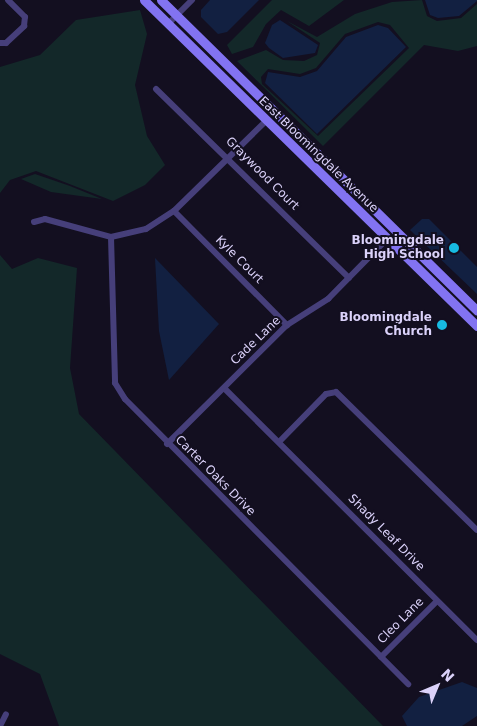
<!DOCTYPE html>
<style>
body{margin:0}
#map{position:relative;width:477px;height:726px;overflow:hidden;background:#130f20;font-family:"DejaVu Sans",sans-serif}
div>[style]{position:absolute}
.green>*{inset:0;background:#132829}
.water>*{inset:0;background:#122041}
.street>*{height:6px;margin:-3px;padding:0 3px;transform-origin:3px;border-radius:3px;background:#463f7a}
.secondary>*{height:9px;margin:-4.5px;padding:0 4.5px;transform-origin:4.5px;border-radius:4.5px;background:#8273f1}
.dots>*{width:14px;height:14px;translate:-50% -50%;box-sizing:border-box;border:2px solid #130f20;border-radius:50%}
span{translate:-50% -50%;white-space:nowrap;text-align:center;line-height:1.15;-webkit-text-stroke:4px #130f20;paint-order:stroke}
.street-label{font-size:12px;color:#dbd2fa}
.poi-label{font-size:12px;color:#dbd2fa;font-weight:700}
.right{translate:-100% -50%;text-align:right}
.north{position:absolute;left:412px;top:661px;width:50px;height:50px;-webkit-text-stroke:4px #130f20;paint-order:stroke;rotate:45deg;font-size:14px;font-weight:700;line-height:20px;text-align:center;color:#dbd2fa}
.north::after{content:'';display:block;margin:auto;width:18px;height:22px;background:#dbd2fa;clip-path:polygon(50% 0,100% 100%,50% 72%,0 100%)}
</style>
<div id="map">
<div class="green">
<i style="clip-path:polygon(272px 0,344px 0,309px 26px,281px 10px,266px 24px,253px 47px,232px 54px,227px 45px)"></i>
<i style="clip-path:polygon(evenodd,422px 0,427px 16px,437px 21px,461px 18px,477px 4px,477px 46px,458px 51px,424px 45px,323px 146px,237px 61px,266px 50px,283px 60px,304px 61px,317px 55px,320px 43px,287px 21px,317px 37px,355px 14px,392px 2px,422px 0,378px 22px,390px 25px,409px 48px,318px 136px,262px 84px,261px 77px,268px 69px,300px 74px,316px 68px,345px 34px,378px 22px)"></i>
<i style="clip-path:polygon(140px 10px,147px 34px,135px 85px,147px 136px,165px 165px,145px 185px,113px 201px,36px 171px,10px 180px,0 193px,0 67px,40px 55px,76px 20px)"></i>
<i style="clip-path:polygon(35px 174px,70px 186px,102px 199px,51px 192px,21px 179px)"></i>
<i style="clip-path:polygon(0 255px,12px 269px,38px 258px,77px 268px,70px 368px,79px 414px,383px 726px,59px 726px,40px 674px,0 654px)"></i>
</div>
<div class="water">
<i style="clip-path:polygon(210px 0,259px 0,227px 32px,218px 34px,201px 17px,201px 10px)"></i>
<i style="clip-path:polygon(425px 0,477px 0,477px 1px,459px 16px,438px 18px,430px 15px)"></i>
<i style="clip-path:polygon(280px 20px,318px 45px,315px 53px,283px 58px,269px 48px,265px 43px,272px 25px)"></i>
<i style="clip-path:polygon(378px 25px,388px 28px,406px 47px,317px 134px,265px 83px,268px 72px,300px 77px,317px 71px,346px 37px)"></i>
<i style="clip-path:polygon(422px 219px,429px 219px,477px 267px,477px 294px,410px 230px)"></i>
<i style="clip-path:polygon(155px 258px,219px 324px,169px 380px,159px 331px)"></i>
<i style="clip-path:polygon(462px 682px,477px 688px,477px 716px,462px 726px,407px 726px,402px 716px,419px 697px)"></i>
</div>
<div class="street">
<i style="left:168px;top:24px;width:34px;rotate:-45deg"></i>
<i style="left:0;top:43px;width:6px"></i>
<i style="left:6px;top:43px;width:25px;rotate:-43deg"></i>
<i style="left:24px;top:26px;width:9px;rotate:-84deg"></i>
<i style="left:25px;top:17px;width:24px;rotate:-135deg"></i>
<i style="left:156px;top:89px;width:270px;rotate:44.4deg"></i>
<i style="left:174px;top:211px;width:161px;rotate:45.3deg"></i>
<i style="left:34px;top:222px;width:11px;rotate:-15deg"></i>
<i style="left:45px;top:219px;width:68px;rotate:15.3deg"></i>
<i style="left:111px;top:237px;width:36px;rotate:-13deg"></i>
<i style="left:146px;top:229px;width:33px;rotate:-33deg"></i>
<i style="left:174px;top:211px;width:127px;rotate:-44.4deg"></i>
<i style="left:111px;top:237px;width:146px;rotate:88.4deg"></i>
<i style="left:115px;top:383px;width:19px;rotate:58deg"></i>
<i style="left:125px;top:399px;width:402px;rotate:45.2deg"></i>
<i style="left:224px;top:388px;width:357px;rotate:44.9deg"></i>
<i style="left:279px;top:442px;width:67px;rotate:-45.6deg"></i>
<i style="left:326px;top:394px;width:10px;rotate:-11deg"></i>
<i style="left:336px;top:392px;width:197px;rotate:44.4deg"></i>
<i style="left:167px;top:444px;width:169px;rotate:-44.8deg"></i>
<i style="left:287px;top:325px;width:49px;rotate:-32.4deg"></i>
<i style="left:328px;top:299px;width:84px;rotate:-45.5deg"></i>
<i style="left:381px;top:657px;width:79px;rotate:-45deg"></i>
<i style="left:0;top:726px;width:13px;rotate:-63deg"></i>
</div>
<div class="secondary">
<i style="left:144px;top:0;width:466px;rotate:44.4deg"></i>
<i style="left:161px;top:0;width:443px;rotate:44.5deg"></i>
</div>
<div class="dots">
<i style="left:454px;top:248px;background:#17bbe2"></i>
<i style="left:442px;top:325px;background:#17bbe2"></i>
</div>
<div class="street-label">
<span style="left:318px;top:155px;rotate:44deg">East Bloomingdale Avenue</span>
<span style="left:262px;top:174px;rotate:45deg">Graywood Court</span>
<span style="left:239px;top:260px;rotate:45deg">Kyle Court</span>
<span style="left:256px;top:341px;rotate:-44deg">Cade Lane</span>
<span style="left:215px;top:476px;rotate:45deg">Carter Oaks Drive</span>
<span style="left:386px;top:533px;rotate:45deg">Shady Leaf Drive</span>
<span style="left:401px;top:621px;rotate:-45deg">Cleo Lane</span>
</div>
<div class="poi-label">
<span class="right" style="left:444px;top:248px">Bloomingdale<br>High School</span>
<span class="right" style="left:432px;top:325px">Bloomingdale<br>Church</span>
</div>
<div class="north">N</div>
</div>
